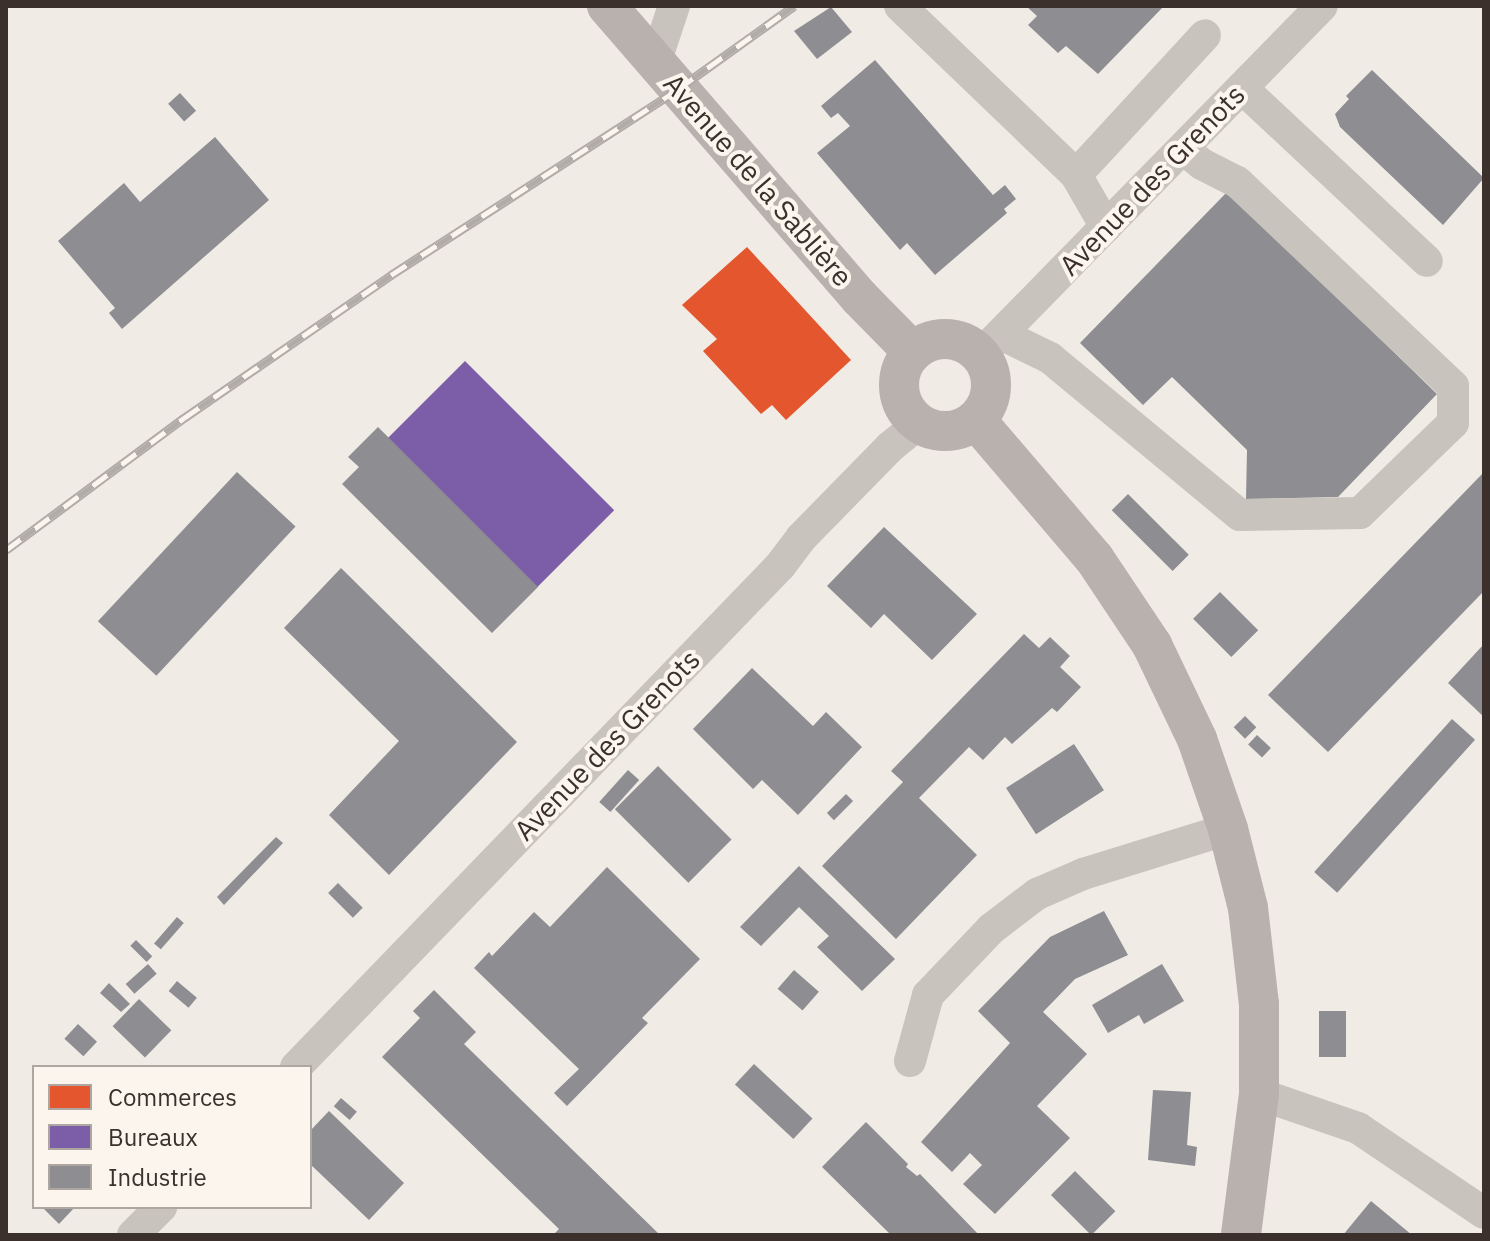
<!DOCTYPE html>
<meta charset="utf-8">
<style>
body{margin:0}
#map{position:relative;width:1490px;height:1241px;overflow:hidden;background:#f0ebe5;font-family:"IBM Plex Sans",sans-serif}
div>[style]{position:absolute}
.shops>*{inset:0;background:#e4572e}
.offices>*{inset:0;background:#7b5ea7;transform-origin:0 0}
.industry>*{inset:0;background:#8d8d92;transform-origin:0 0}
.minor>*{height:32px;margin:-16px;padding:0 16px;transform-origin:16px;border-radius:16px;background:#c9c3be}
.major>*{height:40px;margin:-20px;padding:0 20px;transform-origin:20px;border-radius:20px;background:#b8b1ad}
.major>.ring{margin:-20px;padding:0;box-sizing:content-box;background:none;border:40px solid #b8b1ad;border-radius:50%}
.rail>*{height:9px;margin-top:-4.5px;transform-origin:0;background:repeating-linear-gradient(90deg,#fbf5ee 0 18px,#b1aca8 0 36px);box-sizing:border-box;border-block:2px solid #b1aca8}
span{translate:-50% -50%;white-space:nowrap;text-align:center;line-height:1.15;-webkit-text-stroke:8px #fbf5ee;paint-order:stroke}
.street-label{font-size:28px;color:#3b302b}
.frame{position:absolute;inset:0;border:8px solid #3b302b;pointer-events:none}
.legend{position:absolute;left:32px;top:1065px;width:280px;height:144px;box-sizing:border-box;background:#fbf5ee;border:2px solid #aea6a0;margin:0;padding:10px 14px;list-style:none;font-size:24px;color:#3b302b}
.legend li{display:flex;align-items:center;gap:16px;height:40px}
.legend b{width:40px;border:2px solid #aea6a0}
</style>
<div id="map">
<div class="shops">
<i style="clip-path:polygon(747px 247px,851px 360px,786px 420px,772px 405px,761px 414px,703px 351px,717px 339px,682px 305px)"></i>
</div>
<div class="offices">
<i style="left:465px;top:361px;width:211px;height:109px;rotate:45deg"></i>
</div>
<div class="industry">
<i style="clip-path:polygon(1026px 6px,1164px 6px,1098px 74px,1066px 46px,1058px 53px,1028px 25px,1037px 16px)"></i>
<i style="clip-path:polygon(831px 7px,852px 32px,817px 59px,794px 31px)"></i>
<i style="clip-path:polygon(875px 60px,993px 195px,1005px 185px,1016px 199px,1004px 209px,1007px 213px,935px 275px,907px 243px,900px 250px,817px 153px,850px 126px,838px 113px,831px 118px,821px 106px)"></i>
<i style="clip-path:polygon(1372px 70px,1484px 178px,1443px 225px,1340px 127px,1335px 114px,1349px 99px,1346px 96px)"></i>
<i style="left:180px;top:93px;width:24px;height:16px;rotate:48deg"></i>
<i style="clip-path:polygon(215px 137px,269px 200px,122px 329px,109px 313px,115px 308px,58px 241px,124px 183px,140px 202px)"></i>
<i style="clip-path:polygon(1228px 191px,1437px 394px,1338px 497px,1246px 499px,1247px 450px,1172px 377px,1143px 405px,1080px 343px)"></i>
<i style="clip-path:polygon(378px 427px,538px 587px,492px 633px,342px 484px,359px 467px,348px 457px)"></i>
<i style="left:237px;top:472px;width:80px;height:204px;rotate:43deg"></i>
<i style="clip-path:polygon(1484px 472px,1484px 591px,1328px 752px,1268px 695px)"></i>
<i style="left:1128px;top:494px;width:86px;height:23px;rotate:45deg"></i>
<i style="clip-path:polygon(884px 527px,977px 614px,932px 660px,884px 614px,871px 628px,827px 586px)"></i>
<i style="clip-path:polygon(341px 568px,517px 742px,389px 875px,329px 815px,399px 741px,284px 628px)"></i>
<i style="left:1220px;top:592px;width:54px;height:38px;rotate:45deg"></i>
<i style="clip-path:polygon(1024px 634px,1039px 648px,1050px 637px,1070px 656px,1060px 667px,1081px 687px,1057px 712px,1052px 708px,1012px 744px,1005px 737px,983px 760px,969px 747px,919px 798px,977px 855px,896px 939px,822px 866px,903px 782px,891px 771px)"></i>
<i style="clip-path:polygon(1484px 644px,1484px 717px,1448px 683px)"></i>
<i style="clip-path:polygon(752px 668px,813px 726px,826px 712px,862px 747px,798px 815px,762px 780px,753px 789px,693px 729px)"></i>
<i style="left:1245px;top:716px;width:16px;height:16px;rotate:45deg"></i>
<i style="left:1452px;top:719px;width:31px;height:206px;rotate:42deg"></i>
<i style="left:1257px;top:735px;width:19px;height:13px;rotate:43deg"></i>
<i style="left:1074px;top:744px;width:55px;height:81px;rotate:57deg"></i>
<i style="left:658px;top:766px;width:104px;height:61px;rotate:45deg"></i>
<i style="left:628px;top:770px;width:15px;height:43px;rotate:42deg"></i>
<i style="left:846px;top:794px;width:10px;height:27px;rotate:45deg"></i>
<i style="clip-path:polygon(276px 837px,283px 843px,224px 905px,217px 897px)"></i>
<i style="clip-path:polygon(799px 866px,895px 959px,862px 991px,817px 947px,829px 936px,799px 907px,761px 946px,740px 927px)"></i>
<i style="clip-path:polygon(607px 867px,700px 959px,642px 1018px,648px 1023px,567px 1106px,554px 1093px,579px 1069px,474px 968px,489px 952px,492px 956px,534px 912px,550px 927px)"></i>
<i style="left:338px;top:883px;width:35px;height:14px;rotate:45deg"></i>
<i style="clip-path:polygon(1104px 911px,1128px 955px,1075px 979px,1043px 1012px,1087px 1054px,1037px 1106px,1070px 1138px,995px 1214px,963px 1184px,982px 1165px,970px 1153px,952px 1172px,921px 1142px,1010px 1043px,978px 1011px,1050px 937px)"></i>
<i style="left:177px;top:917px;width:9px;height:35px;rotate:41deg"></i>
<i style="left:136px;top:940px;width:23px;height:8px;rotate:45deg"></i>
<i style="left:148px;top:964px;width:13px;height:30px;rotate:48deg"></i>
<i style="clip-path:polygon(1162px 964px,1184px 1001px,1144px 1024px,1139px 1015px,1108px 1033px,1092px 1005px)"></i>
<i style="left:794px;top:970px;width:33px;height:25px;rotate:41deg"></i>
<i style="left:177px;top:981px;width:26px;height:13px;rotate:40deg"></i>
<i style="clip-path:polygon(109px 983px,130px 1004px,121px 1012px,100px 993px)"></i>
<i style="clip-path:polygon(434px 990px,476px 1032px,464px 1044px,660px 1235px,553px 1235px,559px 1229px,382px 1057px,420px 1018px,413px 1011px)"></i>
<i style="left:139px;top:999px;width:45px;height:38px;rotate:44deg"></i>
<i style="left:1346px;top:1011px;width:46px;height:27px;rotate:90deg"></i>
<i style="left:78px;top:1024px;width:26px;height:20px;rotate:43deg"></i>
<i style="left:754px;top:1064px;width:80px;height:28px;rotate:43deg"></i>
<i style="clip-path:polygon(1153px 1090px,1191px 1092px,1187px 1145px,1197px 1147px,1195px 1166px,1148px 1160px)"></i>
<i style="left:341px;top:1098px;width:21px;height:11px;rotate:41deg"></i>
<i style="clip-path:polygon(329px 1111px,404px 1183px,369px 1220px,310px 1164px,310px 1131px)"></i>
<i style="clip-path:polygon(866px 1122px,908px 1164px,906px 1167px,917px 1176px,920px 1174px,979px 1235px,891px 1235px,822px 1167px)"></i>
<i style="left:1075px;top:1171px;width:57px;height:34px;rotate:45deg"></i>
<i style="clip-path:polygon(1371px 1201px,1412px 1235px,1343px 1235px)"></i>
<i style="clip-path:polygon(42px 1207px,75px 1207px,59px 1224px)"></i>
</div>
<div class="minor">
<i style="left:900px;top:6px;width:244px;rotate:43.8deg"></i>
<i style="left:1076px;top:175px;width:60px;rotate:60deg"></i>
<i style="left:655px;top:63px;width:60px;rotate:-71.6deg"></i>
<i style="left:1242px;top:88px;width:253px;rotate:43.1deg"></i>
<i style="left:1076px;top:175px;width:190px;rotate:-47.3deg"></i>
<i style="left:1001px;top:334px;width:55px;rotate:26.1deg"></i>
<i style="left:1050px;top:358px;width:246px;rotate:39.6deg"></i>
<i style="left:1240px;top:515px;width:120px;rotate:-1deg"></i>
<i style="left:1360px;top:513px;width:129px;rotate:-44.1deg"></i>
<i style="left:1453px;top:423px;width:37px;rotate:-90deg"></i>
<i style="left:1453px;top:386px;width:297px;rotate:-136.6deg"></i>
<i style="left:1237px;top:182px;width:39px;rotate:-153deg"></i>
<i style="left:1202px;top:164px;width:24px;rotate:-142deg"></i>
<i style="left:981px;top:354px;width:487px;rotate:-45.6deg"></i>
<i style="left:910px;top:1061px;width:68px;rotate:-74.7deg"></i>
<i style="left:928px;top:995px;width:91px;rotate:-46.3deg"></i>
<i style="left:991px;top:929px;width:58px;rotate:-37.3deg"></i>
<i style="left:1037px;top:894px;width:50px;rotate:-23.5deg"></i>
<i style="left:1083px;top:874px;width:152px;rotate:-17.2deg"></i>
<i style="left:296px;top:1067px;width:697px;rotate:-45.99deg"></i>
<i style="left:780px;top:566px;width:35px;rotate:-53deg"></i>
<i style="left:801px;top:538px;width:127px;rotate:-45.6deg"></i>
<i style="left:890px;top:447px;width:36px;rotate:-39deg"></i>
<i style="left:1259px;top:1094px;width:105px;rotate:19deg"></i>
<i style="left:1358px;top:1128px;width:152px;rotate:34deg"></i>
<i style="left:133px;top:1235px;width:40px;rotate:-45deg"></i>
</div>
<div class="major">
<i style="left:607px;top:6px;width:385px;rotate:49.1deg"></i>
<i style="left:859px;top:297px;width:77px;rotate:45.5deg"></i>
<i class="ring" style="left:899px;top:339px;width:52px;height:52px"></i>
<i style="left:976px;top:420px;width:182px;rotate:49.5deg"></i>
<i style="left:1094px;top:558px;width:105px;rotate:56.3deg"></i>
<i style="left:1152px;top:645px;width:104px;rotate:64.4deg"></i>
<i style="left:1197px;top:739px;width:95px;rotate:71deg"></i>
<i style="left:1228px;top:829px;width:81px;rotate:75.8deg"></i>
<i style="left:1248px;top:908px;width:97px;rotate:83.5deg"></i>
<i style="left:1259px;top:1004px;width:90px;rotate:90deg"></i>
<i style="left:1259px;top:1094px;width:142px;rotate:97.3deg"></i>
</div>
<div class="rail">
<i style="left:6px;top:550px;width:222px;rotate:-36.6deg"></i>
<i style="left:184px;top:418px;width:252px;rotate:-34.6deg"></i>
<i style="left:391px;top:275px;width:342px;rotate:-32.9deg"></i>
<i style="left:678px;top:89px;width:143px;rotate:-35.6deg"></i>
</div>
<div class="street-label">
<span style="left:758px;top:180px;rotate:49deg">Avenue de la Sablière</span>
<span style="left:1152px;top:180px;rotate:-46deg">Avenue des Grenots</span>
<span style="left:607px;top:745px;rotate:-46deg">Avenue des Grenots</span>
</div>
<div class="frame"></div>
<ul class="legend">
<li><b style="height:22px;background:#e4572e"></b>Commerces</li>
<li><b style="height:22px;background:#7b5ea7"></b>Bureaux</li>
<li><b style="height:22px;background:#8d8d92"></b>Industrie</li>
</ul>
</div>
